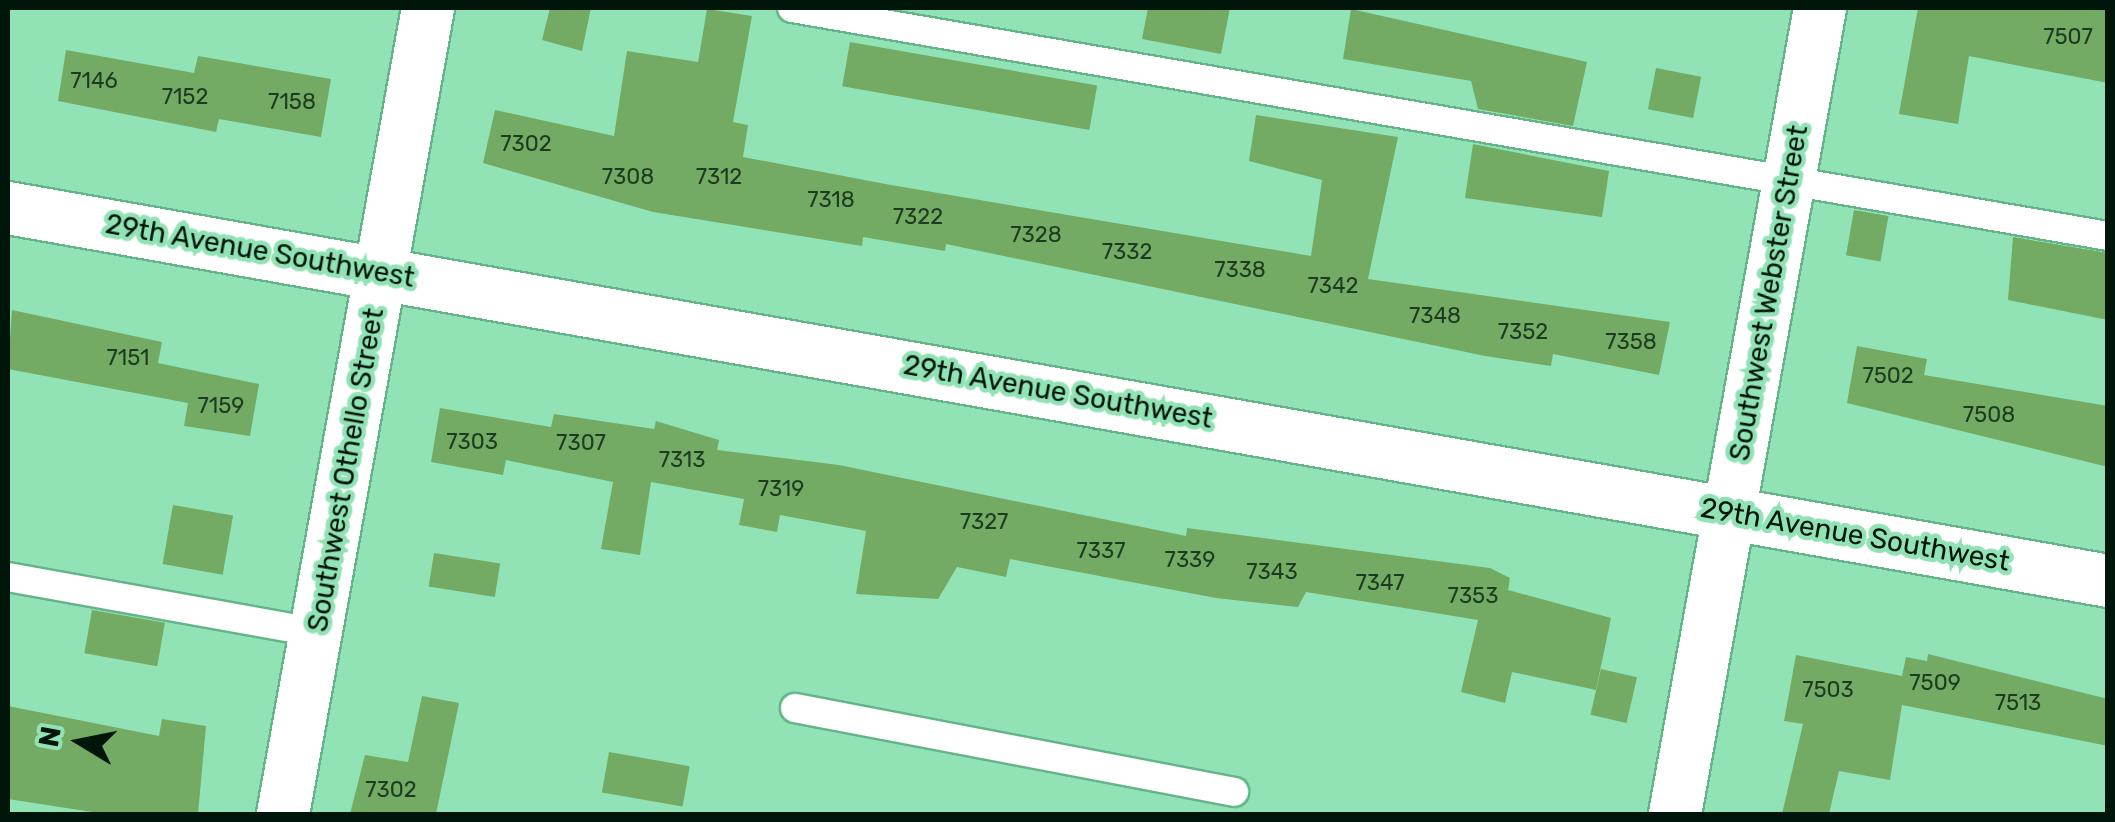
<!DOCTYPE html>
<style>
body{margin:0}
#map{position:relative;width:2115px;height:822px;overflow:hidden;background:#91e3b6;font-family:Rubik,sans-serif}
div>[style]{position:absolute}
.building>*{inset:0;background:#73ab64;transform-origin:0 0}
.roads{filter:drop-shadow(2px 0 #63b489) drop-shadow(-2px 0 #63b489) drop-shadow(0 2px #63b489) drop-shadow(0 -2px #63b489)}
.lane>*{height:28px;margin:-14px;padding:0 14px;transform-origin:14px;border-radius:14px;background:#fff}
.street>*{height:52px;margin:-26px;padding:0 26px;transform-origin:26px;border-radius:26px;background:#fff}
span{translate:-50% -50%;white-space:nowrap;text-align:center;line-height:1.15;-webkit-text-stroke:9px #91e3b6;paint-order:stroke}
.number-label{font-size:22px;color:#1d3b20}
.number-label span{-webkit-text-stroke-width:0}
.street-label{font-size:28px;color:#00160a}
.frame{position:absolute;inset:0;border:10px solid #00160a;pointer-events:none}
.north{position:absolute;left:30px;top:692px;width:100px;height:100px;-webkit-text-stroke:8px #91e3b6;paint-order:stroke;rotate:280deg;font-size:28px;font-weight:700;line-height:40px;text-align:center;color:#00160a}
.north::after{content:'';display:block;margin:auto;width:35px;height:45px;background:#00160a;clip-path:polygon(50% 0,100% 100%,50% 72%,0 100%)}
</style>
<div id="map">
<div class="building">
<i style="clip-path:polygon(550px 8px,591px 8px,582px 51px,542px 40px)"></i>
<i style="clip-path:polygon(1148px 8px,1230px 8px,1221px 54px,1142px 39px)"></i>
<i style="clip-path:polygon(1918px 8px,2108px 8px,2108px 83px,1969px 56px,1958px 124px,1899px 114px)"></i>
<i style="clip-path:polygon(707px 9px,752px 16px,733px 122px,748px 125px,743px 157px,891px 185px,1311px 256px,1322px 180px,1249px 161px,1256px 115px,1398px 137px,1368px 279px,1670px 322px,1659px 375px,1553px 354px,1551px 366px,1485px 356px,946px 244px,945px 251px,863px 237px,862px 246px,653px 212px,483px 163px,495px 110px,614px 136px,627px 51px,698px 62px)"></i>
<i style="clip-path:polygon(1351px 9px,1587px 62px,1573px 126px,1478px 109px,1471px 81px,1343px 59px)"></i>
<i style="left:850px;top:42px;width:251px;height:45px;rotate:10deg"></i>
<i style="clip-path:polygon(66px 50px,194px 73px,198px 56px,331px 79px,321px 137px,219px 119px,216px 132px,58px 101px)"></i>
<i style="left:1656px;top:68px;width:46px;height:42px;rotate:11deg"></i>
<i style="clip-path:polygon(1473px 144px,1609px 171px,1602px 217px,1465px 198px)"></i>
<i style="left:1854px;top:210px;width:35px;height:46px;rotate:10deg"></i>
<i style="clip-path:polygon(2013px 237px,2108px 253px,2108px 320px,2008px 300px)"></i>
<i style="clip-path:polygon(12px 310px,162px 342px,158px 363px,259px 384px,250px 436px,184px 426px,188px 403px,8px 369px)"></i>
<i style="clip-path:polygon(1857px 346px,1927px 359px,1924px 375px,2108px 406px,2108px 467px,1847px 403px)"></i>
<i style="clip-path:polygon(440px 408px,551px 427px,554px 414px,654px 429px,656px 421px,719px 440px,717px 450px,839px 465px,1186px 536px,1187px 528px,1490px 568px,1510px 578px,1508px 590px,1611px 618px,1596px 690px,1512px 672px,1505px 703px,1461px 692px,1478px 620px,1306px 592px,1298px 607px,1216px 598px,1010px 559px,1006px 577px,957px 567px,938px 599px,856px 594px,866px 531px,780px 515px,777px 532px,739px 525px,744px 499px,651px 482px,640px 555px,601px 549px,613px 482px,506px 460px,503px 475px,431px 462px)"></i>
<i style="left:173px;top:505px;width:61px;height:60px;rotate:10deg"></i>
<i style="left:434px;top:553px;width:67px;height:34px;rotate:9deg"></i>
<i style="left:92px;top:610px;width:74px;height:44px;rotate:10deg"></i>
<i style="clip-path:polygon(1928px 654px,2108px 699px,2108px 746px,1902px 705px,1890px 780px,1839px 771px,1829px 814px,1782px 814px,1803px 724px,1784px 721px,1796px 655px,1902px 676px,1906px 657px,1927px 661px)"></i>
<i style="left:1601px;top:669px;width:37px;height:47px;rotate:13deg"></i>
<i style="clip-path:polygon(422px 696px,459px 703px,436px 814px,350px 814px,365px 755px,408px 762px)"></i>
<i style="clip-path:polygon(8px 706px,159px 736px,162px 719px,206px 726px,198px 814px,105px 814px,8px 799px)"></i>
<i style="left:609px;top:752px;width:82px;height:41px;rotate:10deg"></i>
</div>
<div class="roads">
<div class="lane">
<i style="left:792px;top:8px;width:1336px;rotate:9.83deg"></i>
<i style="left:8px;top:577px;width:315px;rotate:10.2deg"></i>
<i style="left:795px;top:708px;width:447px;rotate:10.8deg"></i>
</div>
<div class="street">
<i style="left:8px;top:208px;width:2133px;rotate:10.07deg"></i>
<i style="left:283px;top:814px;width:819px;rotate:-79.8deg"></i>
<i style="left:1675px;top:814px;width:819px;rotate:-79.8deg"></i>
</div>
</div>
<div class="number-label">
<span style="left:2068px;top:37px">7507</span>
<span style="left:94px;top:81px">7146</span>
<span style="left:185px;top:97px">7152</span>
<span style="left:292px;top:102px">7158</span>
<span style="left:526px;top:144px">7302</span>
<span style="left:628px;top:177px">7308</span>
<span style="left:719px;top:177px">7312</span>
<span style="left:831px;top:200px">7318</span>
<span style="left:918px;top:217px">7322</span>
<span style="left:1036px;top:235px">7328</span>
<span style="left:1127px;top:252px">7332</span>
<span style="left:1240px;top:270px">7338</span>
<span style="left:1333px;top:286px">7342</span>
<span style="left:1435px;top:316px">7348</span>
<span style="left:1523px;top:332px">7352</span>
<span style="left:1631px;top:342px">7358</span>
<span style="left:128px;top:358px">7151</span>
<span style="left:1888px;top:376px">7502</span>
<span style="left:221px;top:406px">7159</span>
<span style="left:1989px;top:415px">7508</span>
<span style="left:472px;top:442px">7303</span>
<span style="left:581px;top:443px">7307</span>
<span style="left:682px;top:460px">7313</span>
<span style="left:781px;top:489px">7319</span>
<span style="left:984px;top:522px">7327</span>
<span style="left:1101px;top:551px">7337</span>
<span style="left:1190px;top:560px">7339</span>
<span style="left:1272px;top:572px">7343</span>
<span style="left:1380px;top:583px">7347</span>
<span style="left:1473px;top:596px">7353</span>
<span style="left:1935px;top:683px">7509</span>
<span style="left:1828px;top:690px">7503</span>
<span style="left:2018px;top:703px">7513</span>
<span style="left:391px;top:790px">7302</span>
</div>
<div class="street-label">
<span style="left:260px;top:251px;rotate:10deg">29th Avenue Southwest</span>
<span style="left:1769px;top:293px;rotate:-80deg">Southwest Webster Street</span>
<span style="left:1058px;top:392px;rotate:10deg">29th Avenue Southwest</span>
<span style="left:346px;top:470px;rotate:-80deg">Southwest Othello Street</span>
<span style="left:1855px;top:535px;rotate:10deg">29th Avenue Southwest</span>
</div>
<div class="frame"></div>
<div class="north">N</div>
</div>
